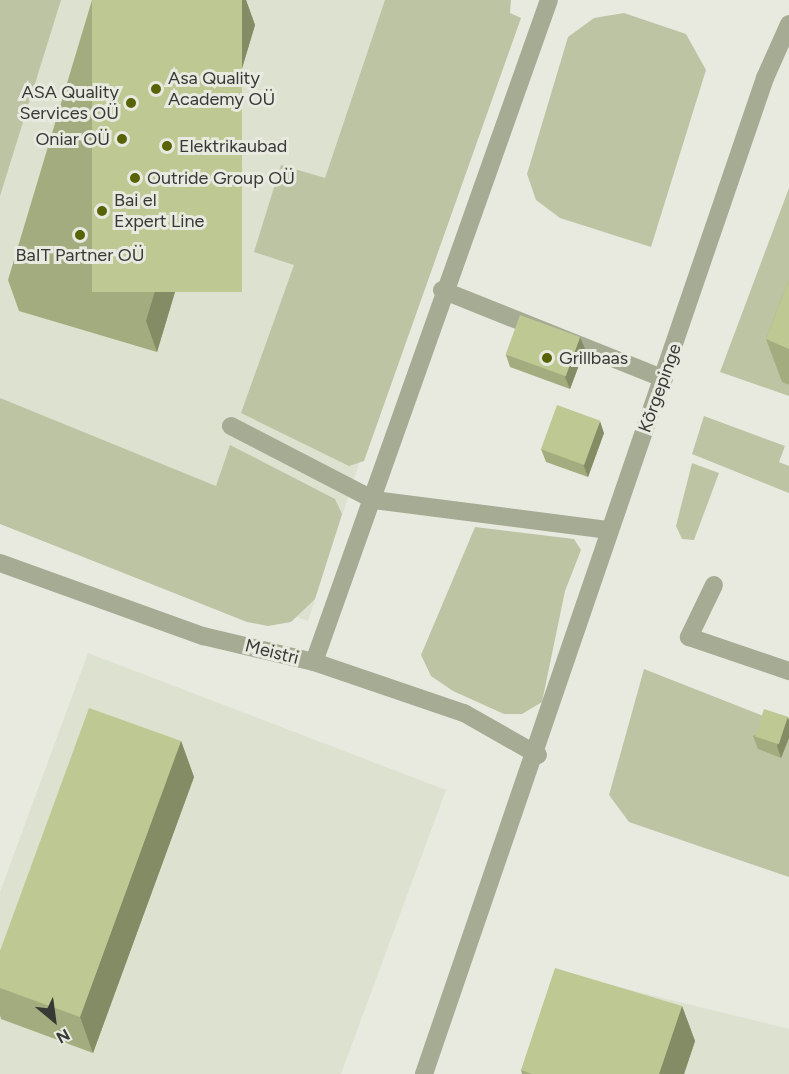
<!DOCTYPE html>
<meta charset="utf-8">
<style>
body{margin:0}
#map{position:relative;width:789px;height:1074px;overflow:hidden;background:#e8eae0;font-family:Figtree,sans-serif}
div>[style]{position:absolute}
.built>*{inset:0;background:#dde1cf}
.green>*{inset:0;background:#bdc4a4}
.minor>*{height:18px;margin:-9px;padding:0 9px;transform-origin:9px;border-radius:9px;background:#a6ab94}
.wall>*{inset:0;background:#a3ac7e}
.shaded-wall>*{inset:0;background:#848c66}
.building>*{inset:0;background:#bdc892;transform-origin:0 0}
.dots>*{width:16px;height:16px;translate:-50% -50%;box-sizing:border-box;border:3px solid #e8eae0;border-radius:50%}
span{translate:-50% -50%;white-space:nowrap;text-align:center;line-height:1.15;-webkit-text-stroke:6px #e8eae0;paint-order:stroke}
.poi-label{font-size:18px;color:#383835}
.left{translate:0 -50%;text-align:left}
.right{translate:-100% -50%;text-align:right}
.street-label{font-size:18px;color:#383835}
.north{position:absolute;left:24px;top:990px;width:60px;height:60px;-webkit-text-stroke:4px #e8eae0;paint-order:stroke;rotate:151deg;font-size:16px;font-weight:700;line-height:24px;text-align:center;color:#383835}
.north::after{content:'';display:block;margin:auto;width:21px;height:27px;background:#383835;clip-path:polygon(50% 0,100% 100%,50% 72%,0 100%)}
</style>
<div id="map">
<div class="built">
<i style="clip-path:polygon(0 0,509px 0,308px 621px,0 514px)"></i>
<i style="clip-path:polygon(88px 653px,446px 790px,341px 1074px,0 1074px,0 892px)"></i>
<i style="clip-path:polygon(574px 976px,789px 1029px,789px 1074px,540px 1074px)"></i>
</div>
<div class="green">
<i style="clip-path:polygon(0 0,61px 0,0 196px)"></i>
<i style="clip-path:polygon(385px 0,511px 0,510px 13px,521px 18px,364px 461px,349px 466px,241px 413px,294px 265px,254px 252px,281px 165px,325px 178px)"></i>
<i style="clip-path:polygon(624px 13px,686px 34px,706px 70px,651px 247px,560px 218px,536px 200px,527px 174px,568px 37px,594px 18px)"></i>
<i style="clip-path:polygon(789px 188px,789px 362px,782px 381px,789px 385px,789px 396px,720px 372px)"></i>
<i style="clip-path:polygon(0 398px,216px 486px,230px 445px,335px 499px,342px 514px,315px 599px,291px 622px,268px 626px,247px 622px,0 524px)"></i>
<i style="clip-path:polygon(704px 416px,785px 446px,779px 462px,789px 466px,789px 493px,692px 454px)"></i>
<i style="clip-path:polygon(692px 463px,719px 473px,694px 540px,682px 539px,676px 526px)"></i>
<i style="clip-path:polygon(475px 527px,574px 539px,581px 550px,565px 591px,542px 702px,522px 714px,504px 714px,453px 691px,431px 676px,421px 655px)"></i>
<i style="clip-path:polygon(644px 669px,789px 726px,789px 877px,629px 822px,609px 795px)"></i>
</div>
<div class="minor">
<i style="left:442px;top:290px;width:239px;rotate:21.8deg"></i>
<i style="left:231px;top:426px;width:161px;rotate:27.4deg"></i>
<i style="left:374px;top:500px;width:237px;rotate:7.3deg"></i>
<i style="left:0;top:563px;width:216px;rotate:19.8deg"></i>
<i style="left:203px;top:636px;width:114px;rotate:13.2deg"></i>
<i style="left:314px;top:662px;width:158px;rotate:18.8deg"></i>
<i style="left:464px;top:713px;width:85px;rotate:29.6deg"></i>
<i style="left:714px;top:585px;width:58px;rotate:115.7deg"></i>
<i style="left:689px;top:637px;width:106px;rotate:18.8deg"></i>
<i style="left:314px;top:662px;width:702px;rotate:-70.46deg"></i>
<i style="left:424px;top:1074px;width:1053px;rotate:-71.1deg"></i>
<i style="left:765px;top:78px;width:59px;rotate:-66deg"></i>
</div>
<div class="wall">
<i style="clip-path:polygon(92px 0,246px 0,255px 25px,157px 352px,19px 311px,8px 280px)"></i>
<i style="clip-path:polygon(789px 279px,789px 385px,782px 382px,766px 339px)"></i>
<i style="clip-path:polygon(585px 349px,570px 389px,510px 367px,506px 355px)"></i>
<i style="clip-path:polygon(604px 433px,588px 477px,546px 462px,541px 449px)"></i>
<i style="clip-path:polygon(788px 717px,789px 721px,789px 738px,781px 758px,758px 749px,753px 736px)"></i>
<i style="clip-path:polygon(181px 741px,194px 777px,93px 1053px,1px 1019px,0 1015px,0 951px)"></i>
<i style="clip-path:polygon(682px 1006px,695px 1041px,684px 1074px,522px 1074px,521px 1070px)"></i>
</div>
<div class="shaded-wall">
<i style="clip-path:polygon(242px 0,246px 0,255px 25px,157px 352px,146px 321px)"></i>
<i style="clip-path:polygon(580px 337px,585px 349px,570px 389px,565px 377px)"></i>
<i style="clip-path:polygon(600px 421px,604px 433px,588px 477px,583px 464px)"></i>
<i style="clip-path:polygon(788px 717px,789px 721px,789px 738px,781px 758px,777px 746px)"></i>
<i style="clip-path:polygon(181px 741px,194px 777px,93px 1053px,80px 1017px)"></i>
<i style="clip-path:polygon(682px 1006px,695px 1041px,684px 1074px,659px 1074px)"></i>
</div>
<div class="building">
<i style="left:92px;top:0;width:150px;height:292px"></i>
<i style="clip-path:polygon(789px 279px,789px 349px,766px 339px)"></i>
<i style="left:520px;top:315px;width:64px;height:42px;rotate:20deg"></i>
<i style="left:557px;top:405px;width:46px;height:47px;rotate:20deg"></i>
<i style="clip-path:polygon(89px 708px,181px 741px,80px 1017px,0 988px,0 951px)"></i>
<i style="left:764px;top:709px;width:25px;height:29px;rotate:18deg"></i>
<i style="clip-path:polygon(555px 968px,682px 1006px,659px 1074px,532px 1074px,521px 1070px)"></i>
</div>
<div class="dots">
<i style="left:156px;top:89px;background:#576304"></i>
<i style="left:131px;top:103px;background:#576304"></i>
<i style="left:122px;top:139px;background:#576304"></i>
<i style="left:167px;top:146px;background:#576304"></i>
<i style="left:135px;top:178px;background:#576304"></i>
<i style="left:102px;top:211px;background:#576304"></i>
<i style="left:80px;top:235px;background:#576304"></i>
<i style="left:547px;top:358px;background:#576304"></i>
</div>
<div class="poi-label">
<span class="left" style="left:168px;top:89px">Asa Quality<br>Academy OÜ</span>
<span class="right" style="left:119px;top:103px">ASA Quality<br>Services OÜ</span>
<span class="right" style="left:110px;top:139px">Oniar OÜ</span>
<span class="left" style="left:179px;top:146px">Elektrikaubad</span>
<span class="left" style="left:147px;top:178px">Outride Group OÜ</span>
<span class="left" style="left:114px;top:211px">Bai el<br>Expert Line</span>
<span style="left:80px;top:255px">BaIT Partner OÜ</span>
<span class="left" style="left:559px;top:358px">Grillbaas</span>
</div>
<div class="street-label">
<span style="left:660px;top:388px;rotate:-70deg">Kõrgepinge</span>
<span style="left:272px;top:652px;rotate:14deg">Meistri</span>
</div>
<div class="north">N</div>
</div>
